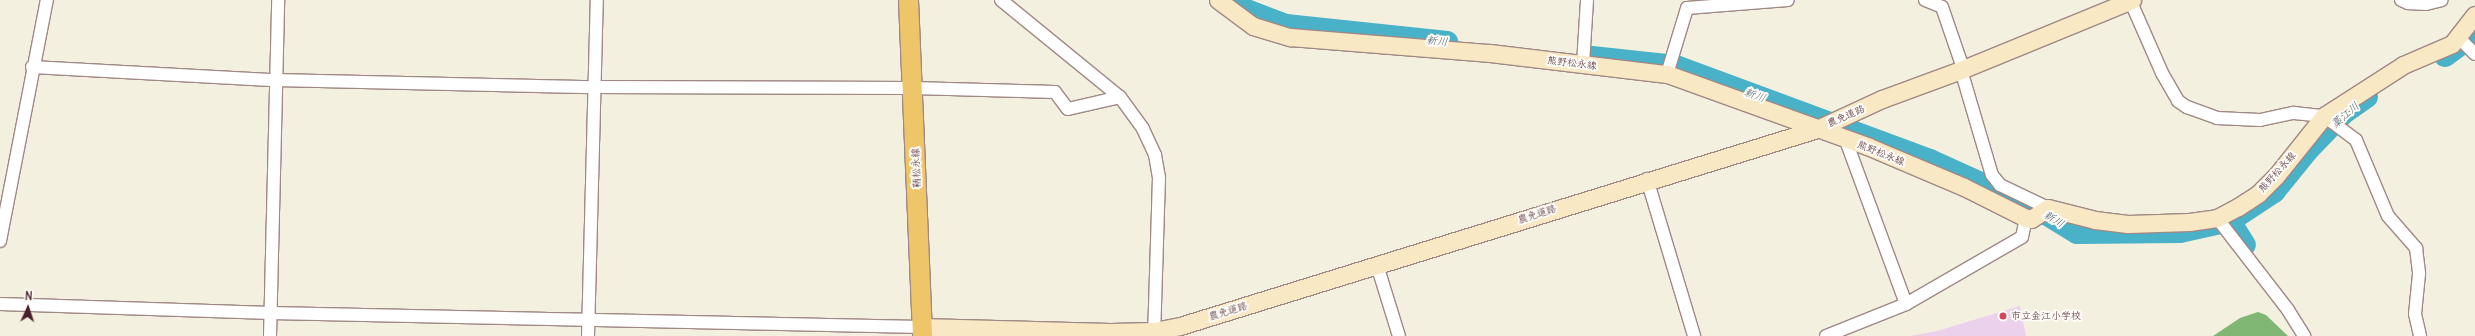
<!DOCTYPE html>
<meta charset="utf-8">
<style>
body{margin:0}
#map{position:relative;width:2475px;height:336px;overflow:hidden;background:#f4f0df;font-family:Delius,"Klee One",sans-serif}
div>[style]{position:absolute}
.built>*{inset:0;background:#ebd1ec}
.forest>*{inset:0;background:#80b774}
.river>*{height:22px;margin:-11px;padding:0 11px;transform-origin:11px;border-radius:11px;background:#49b2c8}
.roads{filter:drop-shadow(1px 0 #9f8885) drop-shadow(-1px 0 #9f8885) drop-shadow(0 1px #9f8885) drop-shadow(0 -1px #9f8885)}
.street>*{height:12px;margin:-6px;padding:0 6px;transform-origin:6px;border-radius:6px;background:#fff}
.secondary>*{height:17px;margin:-8.5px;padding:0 8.5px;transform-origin:8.5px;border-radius:8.5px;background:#f8e8c3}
.primary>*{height:19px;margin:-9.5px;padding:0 9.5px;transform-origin:9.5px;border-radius:9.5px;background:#eec569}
.dots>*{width:11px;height:11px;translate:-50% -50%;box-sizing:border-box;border:2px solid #fdfcf7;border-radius:50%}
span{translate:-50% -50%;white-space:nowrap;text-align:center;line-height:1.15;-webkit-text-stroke:4px #fdfcf7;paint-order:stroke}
.street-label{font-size:10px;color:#4a1f2b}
.poi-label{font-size:10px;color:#4a1f2b}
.left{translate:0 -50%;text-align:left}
.water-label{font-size:11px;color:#4a5a6a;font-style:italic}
.north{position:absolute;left:8px;top:288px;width:40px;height:40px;-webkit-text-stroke:3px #fdfcf7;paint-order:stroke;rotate:3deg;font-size:11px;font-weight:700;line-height:16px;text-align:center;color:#4a1f2b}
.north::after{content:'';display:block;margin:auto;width:14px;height:18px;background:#4a1f2b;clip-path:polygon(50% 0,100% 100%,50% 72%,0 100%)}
</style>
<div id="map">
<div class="built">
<i style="clip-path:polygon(2020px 306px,2026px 336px,1910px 336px,1937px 331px)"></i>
</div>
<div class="forest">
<i style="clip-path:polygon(2258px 312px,2266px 315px,2288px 336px,2213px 336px,2240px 318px)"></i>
</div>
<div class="river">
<i style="left:1236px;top:0;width:12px;rotate:48deg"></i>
<i style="left:1244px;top:9px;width:45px;rotate:20.9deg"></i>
<i style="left:1286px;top:25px;width:162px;rotate:6deg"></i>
<i style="left:2445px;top:56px;width:32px;rotate:-36deg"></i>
<i style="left:2471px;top:37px;width:8px;rotate:-60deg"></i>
<i style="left:1592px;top:57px;width:84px;rotate:6.1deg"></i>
<i style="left:1676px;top:66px;width:271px;rotate:20.3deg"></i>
<i style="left:1930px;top:160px;width:116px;rotate:24.4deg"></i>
<i style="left:2036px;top:208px;width:48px;rotate:31.4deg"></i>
<i style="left:2077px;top:233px;width:103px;rotate:-0.6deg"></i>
<i style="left:2180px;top:232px;width:51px;rotate:-12.4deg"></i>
<i style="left:2230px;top:221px;width:53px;rotate:-33.4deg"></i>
<i style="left:2274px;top:192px;width:55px;rotate:-50.9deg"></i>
<i style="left:2309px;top:149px;width:50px;rotate:-45.8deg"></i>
<i style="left:2344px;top:113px;width:28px;rotate:-35deg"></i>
<i style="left:2230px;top:221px;width:28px;rotate:58deg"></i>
</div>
<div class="roads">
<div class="street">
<i style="left:1001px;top:0;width:154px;rotate:39.2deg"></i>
<i style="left:1120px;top:97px;width:39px;rotate:54deg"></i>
<i style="left:1143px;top:129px;width:29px;rotate:65deg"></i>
<i style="left:1155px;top:155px;width:23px;rotate:80deg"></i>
<i style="left:1159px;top:178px;width:158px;rotate:91.8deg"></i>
<i style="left:1925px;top:0;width:18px;rotate:22deg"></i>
<i style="left:1942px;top:7px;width:65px;rotate:71deg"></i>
<i style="left:2130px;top:0;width:80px;rotate:66.3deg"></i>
<i style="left:2162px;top:73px;width:32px;rotate:60deg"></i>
<i style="left:2178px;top:101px;width:11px;rotate:34deg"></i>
<i style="left:2187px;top:107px;width:32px;rotate:20deg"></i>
<i style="left:2217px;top:118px;width:43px;rotate:2.7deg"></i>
<i style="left:2260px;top:120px;width:35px;rotate:-12deg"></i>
<i style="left:2294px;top:113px;width:30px;rotate:6deg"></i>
<i style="left:2324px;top:116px;width:40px;rotate:37deg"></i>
<i style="left:2356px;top:140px;width:82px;rotate:67.2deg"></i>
<i style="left:2388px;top:216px;width:43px;rotate:48.8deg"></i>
<i style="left:2416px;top:248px;width:26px;rotate:83deg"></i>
<i style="left:2419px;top:274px;width:40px;rotate:95.7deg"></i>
<i style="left:2415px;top:314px;width:23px;rotate:77deg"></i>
<i style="left:2401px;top:0;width:8px;rotate:23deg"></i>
<i style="left:2408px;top:3px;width:18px;rotate:3deg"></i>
<i style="left:2426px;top:4px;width:16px;rotate:-14deg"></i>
<i style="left:2458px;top:37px;width:24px;rotate:45deg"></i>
<i style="left:1583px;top:64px;width:64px;rotate:-86.4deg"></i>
<i style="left:32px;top:67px;width:243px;rotate:3.1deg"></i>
<i style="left:275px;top:80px;width:319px;rotate:1.3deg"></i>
<i style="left:594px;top:87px;width:319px;rotate:0.2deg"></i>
<i style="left:913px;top:88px;width:142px;rotate:1.6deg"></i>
<i style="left:1055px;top:92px;width:21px;rotate:53deg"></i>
<i style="left:1068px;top:109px;width:53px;rotate:-13deg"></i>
<i style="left:1961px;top:70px;width:109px;rotate:73.6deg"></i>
<i style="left:1992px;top:175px;width:13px;rotate:51deg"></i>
<i style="left:2000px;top:185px;width:53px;rotate:25.6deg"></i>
<i style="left:1667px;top:74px;width:69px;rotate:-73.1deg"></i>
<i style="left:1687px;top:8px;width:101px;rotate:-4.5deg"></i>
<i style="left:1845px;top:138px;width:177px;rotate:69.8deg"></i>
<i style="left:1647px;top:179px;width:164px;rotate:73.3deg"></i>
<i style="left:2217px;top:218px;width:116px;rotate:52.3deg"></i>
<i style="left:2288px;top:310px;width:31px;rotate:58deg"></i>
<i style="left:0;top:241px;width:246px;rotate:-79deg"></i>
<i style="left:1377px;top:265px;width:74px;rotate:72.8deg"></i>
<i style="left:0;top:304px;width:271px;rotate:1.9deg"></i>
<i style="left:271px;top:313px;width:650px;rotate:1.23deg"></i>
<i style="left:270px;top:336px;width:336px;rotate:-88.6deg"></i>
<i style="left:588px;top:336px;width:336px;rotate:-88.5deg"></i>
<i style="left:1826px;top:336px;width:86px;rotate:-21.8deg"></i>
<i style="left:1906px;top:304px;width:134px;rotate:-30deg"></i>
<i style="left:2022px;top:237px;width:19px;rotate:-78deg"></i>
</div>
<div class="secondary">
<i style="left:1218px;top:0;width:44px;rotate:36.6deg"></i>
<i style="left:1253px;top:26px;width:39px;rotate:17deg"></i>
<i style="left:1290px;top:37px;width:201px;rotate:4.6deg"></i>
<i style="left:1490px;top:53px;width:178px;rotate:6.8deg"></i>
<i style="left:1667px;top:74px;width:213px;rotate:19.8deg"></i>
<i style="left:1867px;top:146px;width:105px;rotate:22.9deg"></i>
<i style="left:1964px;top:187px;width:69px;rotate:26.6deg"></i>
<i style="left:2026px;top:218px;width:5px;rotate:11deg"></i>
<i style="left:2031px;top:219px;width:20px;rotate:-33deg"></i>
<i style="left:2048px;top:208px;width:49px;rotate:14.3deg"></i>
<i style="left:2095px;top:220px;width:33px;rotate:7deg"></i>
<i style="left:2128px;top:224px;width:61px;rotate:-1.9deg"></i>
<i style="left:2189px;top:222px;width:28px;rotate:-8deg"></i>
<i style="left:2217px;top:218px;width:24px;rotate:-28deg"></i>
<i style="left:2238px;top:207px;width:24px;rotate:-33deg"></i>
<i style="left:2258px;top:194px;width:25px;rotate:-45deg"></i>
<i style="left:2276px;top:176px;width:77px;rotate:-51.3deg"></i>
<i style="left:2324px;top:116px;width:94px;rotate:-32.8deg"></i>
<i style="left:2403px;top:65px;width:53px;rotate:-23.2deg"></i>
<i style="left:2452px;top:44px;width:37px;rotate:-52deg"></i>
<i style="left:921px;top:327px;width:189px;rotate:1.5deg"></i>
<i style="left:1110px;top:332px;width:44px;rotate:-1.3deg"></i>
<i style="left:1154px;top:331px;width:26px;rotate:-11deg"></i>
<i style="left:1180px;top:326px;width:667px;rotate:-17.18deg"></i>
<i style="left:1817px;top:129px;width:72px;rotate:-24.8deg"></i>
<i style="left:1882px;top:99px;width:84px;rotate:-20.2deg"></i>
<i style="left:1961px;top:70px;width:185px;rotate:-22.3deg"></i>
</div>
<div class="primary">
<i style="left:908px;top:0;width:336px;rotate:87.6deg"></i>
</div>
</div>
<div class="dots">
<i style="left:2003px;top:316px;background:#d1495b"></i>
</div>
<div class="street-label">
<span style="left:1572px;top:63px;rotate:7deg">熊野松永線</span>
<span style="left:1846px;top:116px;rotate:-24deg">農免道路</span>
<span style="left:1881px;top:153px;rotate:22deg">熊野松永線</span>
<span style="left:916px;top:168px;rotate:-92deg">鞆松永線</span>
<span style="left:2277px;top:172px;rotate:-48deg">熊野松永線</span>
<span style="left:1537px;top:214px;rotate:-18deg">農免道路</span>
<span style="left:1228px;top:311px;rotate:-17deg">農免道路</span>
</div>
<div class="poi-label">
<span class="left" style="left:2011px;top:316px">市立金江小学校</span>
</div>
<div class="water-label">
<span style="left:1437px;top:41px;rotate:6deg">新川</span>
<span style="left:1755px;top:95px;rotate:20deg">新川</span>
<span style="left:2345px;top:115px;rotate:-41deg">藁江川</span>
<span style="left:2054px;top:219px;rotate:31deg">新川</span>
</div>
<div class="north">N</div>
</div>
